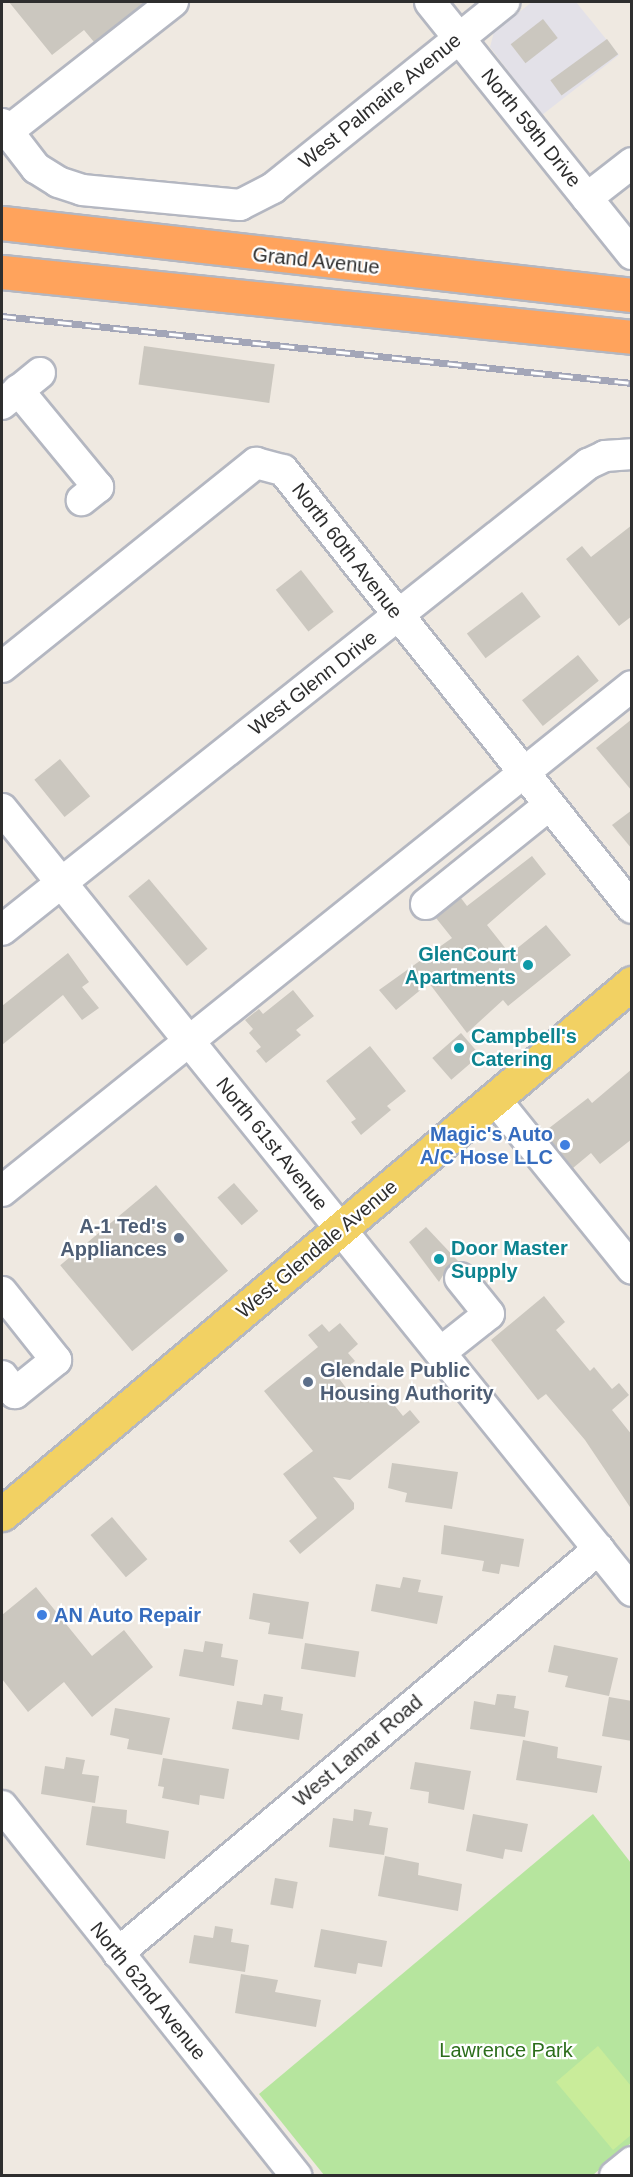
<!DOCTYPE html>
<style>
body{margin:0}
#map{position:relative;width:633px;height:2177px;overflow:hidden;background:#efe9e1;font-family:Arial,sans-serif}
div>[style]{position:absolute}
.industrial>*{inset:0;background:#e3e1e8}
.green>*{inset:0;background:#b6e59e}
.pitch>*{inset:0;background:#c9ec9a}
.building>*{inset:0;background:#cbc7bf;transform-origin:0 0}
.roads{filter:drop-shadow(2px 0 #b4b7c1) drop-shadow(-2px 0 #b4b7c1) drop-shadow(0 2px #b4b7c1) drop-shadow(0 -2px #b4b7c1)}
.minor>*{height:30px;margin:-15px;padding:0 15px;transform-origin:15px;border-radius:15px;background:#fff}
.major>*{height:33px;margin:-16.5px;padding:0 16.5px;transform-origin:16.5px;border-radius:16.5px;background:#f2d163}
.highway>*{height:33px;margin:-16.5px;padding:0 16.5px;transform-origin:16.5px;border-radius:16.5px;background:#ffa35c}
.rail>*{height:7px;margin-top:-3.5px;transform-origin:0;background:repeating-linear-gradient(90deg,#fff 0 14px,#a3a6b8 0 28px);box-sizing:border-box;border-block:2px solid #a3a6b8}
.dots>*{width:16px;height:16px;translate:-50% -50%;box-sizing:border-box;border:3px solid #fff;border-radius:50%}
span{translate:-50% -50%;white-space:nowrap;text-align:center;line-height:1.15;-webkit-text-stroke:4.5px #fff;paint-order:stroke}
.street-label{font-size:20px;color:#2e2e2e}
.culture-label{font-size:20px;color:#0d838f;font-weight:700}
.right{translate:-100% -50%;text-align:right}
.left{translate:0 -50%;text-align:left}
.shop-label{font-size:20px;color:#366cbe;font-weight:700}
.service-label{font-size:20px;color:#4e5e75;font-weight:700}
.park-label{font-size:20px;color:#2c6e1b}
.frame{position:absolute;inset:0;border:3px solid #2e2e2e;pointer-events:none}
</style>
<div id="map">
<div class="industrial">
<i style="clip-path:polygon(532px 2px,576px 2px,619px 55px,542px 115px,490px 47px,494px 32px)"></i>
</div>
<div class="green">
<i style="clip-path:polygon(593px 1814px,631px 1863px,631px 2143px,593px 2175px,324px 2175px,259px 2094px)"></i>
</div>
<div class="pitch">
<i style="clip-path:polygon(598px 2046px,631px 2086px,631px 2135px,613px 2150px,556px 2082px)"></i>
</div>
<div class="building">
<i style="clip-path:polygon(9px 2px,146px 2px,94px 42px,84px 30px,52px 55px)"></i>
<i style="left:543px;top:19px;width:24px;height:41px;rotate:52deg"></i>
<i style="left:607px;top:39px;width:19px;height:70px;rotate:54deg"></i>
<i style="left:144px;top:346px;width:132px;height:39px;rotate:8deg"></i>
<i style="clip-path:polygon(632px 525px,632px 616px,619px 626px,566px 559px,582px 546px,591px 557px)"></i>
<i style="left:301px;top:570px;width:53px;height:32px;rotate:52deg"></i>
<i style="left:522px;top:592px;width:31px;height:69px;rotate:53deg"></i>
<i style="left:578px;top:655px;width:33px;height:72px;rotate:51deg"></i>
<i style="clip-path:polygon(632px 719px,632px 791px,596px 748px)"></i>
<i style="left:60px;top:759px;width:48px;height:33px;rotate:51deg"></i>
<i style="clip-path:polygon(632px 810px,632px 849px,612px 825px)"></i>
<i style="clip-path:polygon(532px 856px,546px 874px,487px 925px,510px 954px,546px 925px,571px 955px,508px 1006px,503px 1000px,467px 1033px,429px 983px,396px 1010px,379px 990px,452px 938px,436px 918px,461px 898px,467px 906px)"></i>
<i style="left:149px;top:879px;width:91px;height:27px;rotate:50deg"></i>
<i style="clip-path:polygon(68px 953px,89px 982px,82px 987px,99px 1008px,82px 1020px,63px 995px,2px 1045px,2px 1006px)"></i>
<i style="clip-path:polygon(293px 990px,314px 1016px,296px 1030px,301px 1035px,266px 1063px,256px 1051px,261px 1047px,249px 1033px,253px 1029px,245px 1020px,259px 1009px,263px 1014px)"></i>
<i style="left:461px;top:1033px;width:29px;height:38px;rotate:49deg"></i>
<i style="clip-path:polygon(370px 1046px,406px 1091px,387px 1106px,391px 1110px,361px 1135px,351px 1122px,356px 1119px,326px 1081px)"></i>
<i style="clip-path:polygon(632px 1069px,632px 1139px,600px 1164px,591px 1153px,573px 1168px,544px 1132px,588px 1098px,592px 1103px)"></i>
<i style="left:234px;top:1183px;width:37px;height:22px;rotate:49deg"></i>
<i style="left:156px;top:1185px;width:112px;height:125px;rotate:50deg"></i>
<i style="clip-path:polygon(426px 1227px,458px 1261px,449px 1265px,439px 1282px,409px 1242px)"></i>
<i style="clip-path:polygon(544px 1296px,565px 1322px,556px 1330px,590px 1371px,594px 1367px,612px 1389px,619px 1383px,629px 1395px,612px 1410px,632px 1435px,632px 1510px,585px 1440px,546px 1394px,538px 1400px,491px 1340px)"></i>
<i style="clip-path:polygon(340px 1323px,358px 1344px,348px 1353px,355px 1361px,337px 1376px,357px 1402px,378px 1385px,403px 1416px,410px 1410px,420px 1422px,350px 1480px,333px 1477px,354px 1503px,354px 1509px,300px 1554px,289px 1541px,317px 1518px,283px 1474px,313px 1451px,264px 1391px,318px 1347px,308px 1335px,322px 1324px,329px 1332px)"></i>
<i style="clip-path:polygon(392px 1463px,458px 1472px,452px 1509px,405px 1502px,407px 1493px,388px 1488px)"></i>
<i style="left:112px;top:1517px;width:55px;height:28px;rotate:50deg"></i>
<i style="clip-path:polygon(444px 1525px,524px 1539px,519px 1567px,501px 1564px,499px 1574px,482px 1571px,484px 1561px,441px 1554px)"></i>
<i style="clip-path:polygon(403px 1577px,421px 1580px,418px 1592px,443px 1596px,437px 1624px,371px 1611px,376px 1584px,400px 1588px)"></i>
<i style="clip-path:polygon(36px 1587px,92px 1656px,124px 1630px,153px 1667px,92px 1717px,64px 1682px,28px 1712px,2px 1679px,2px 1615px)"></i>
<i style="clip-path:polygon(253px 1593px,309px 1602px,303px 1639px,268px 1634px,270px 1623px,249px 1619px)"></i>
<i style="clip-path:polygon(205px 1641px,223px 1644px,221px 1657px,238px 1660px,234px 1686px,179px 1676px,184px 1649px,203px 1652px)"></i>
<i style="left:305px;top:1643px;width:55px;height:26px;rotate:9deg"></i>
<i style="clip-path:polygon(554px 1645px,618px 1658px,609px 1696px,565px 1687px,568px 1676px,548px 1672px)"></i>
<i style="clip-path:polygon(264px 1694px,283px 1697px,281px 1710px,303px 1714px,299px 1740px,232px 1729px,237px 1701px,262px 1705px)"></i>
<i style="clip-path:polygon(497px 1694px,516px 1696px,514px 1708px,529px 1711px,525px 1737px,470px 1729px,474px 1701px,495px 1705px)"></i>
<i style="clip-path:polygon(609px 1697px,632px 1701px,632px 1741px,602px 1736px)"></i>
<i style="clip-path:polygon(115px 1708px,170px 1718px,162px 1755px,127px 1749px,129px 1739px,110px 1735px)"></i>
<i style="clip-path:polygon(523px 1740px,558px 1747px,557px 1758px,602px 1766px,597px 1793px,516px 1780px)"></i>
<i style="clip-path:polygon(66px 1757px,85px 1760px,82px 1774px,99px 1776px,95px 1803px,41px 1794px,45px 1766px,64px 1769px)"></i>
<i style="clip-path:polygon(163px 1758px,229px 1769px,224px 1799px,200px 1795px,199px 1805px,162px 1798px,164px 1787px,158px 1786px)"></i>
<i style="clip-path:polygon(415px 1762px,471px 1771px,464px 1810px,428px 1803px,429px 1792px,410px 1789px)"></i>
<i style="clip-path:polygon(92px 1806px,127px 1810px,126px 1823px,169px 1831px,165px 1859px,86px 1845px)"></i>
<i style="clip-path:polygon(354px 1809px,372px 1812px,369px 1825px,388px 1828px,384px 1855px,329px 1847px,333px 1818px,353px 1821px)"></i>
<i style="clip-path:polygon(473px 1814px,528px 1824px,522px 1852px,505px 1849px,503px 1859px,466px 1851px)"></i>
<i style="clip-path:polygon(385px 1856px,419px 1863px,418px 1875px,462px 1884px,458px 1911px,378px 1896px)"></i>
<i style="left:275px;top:1878px;width:23px;height:27px;rotate:10deg"></i>
<i style="clip-path:polygon(215px 1926px,233px 1929px,231px 1942px,249px 1945px,245px 1972px,189px 1963px,194px 1935px,213px 1938px)"></i>
<i style="clip-path:polygon(321px 1929px,387px 1941px,382px 1967px,358px 1963px,356px 1974px,314px 1967px)"></i>
<i style="clip-path:polygon(241px 1974px,278px 1980px,275px 1992px,321px 2000px,316px 2027px,235px 2013px)"></i>
</div>
<div class="roads">
<div class="minor">
<i style="left:430px;top:2px;width:323px;rotate:51.3deg"></i>
<i style="left:2px;top:124px;width:56px;rotate:52.3deg"></i>
<i style="left:36px;top:168px;width:26px;rotate:32deg"></i>
<i style="left:58px;top:182px;width:25px;rotate:18deg"></i>
<i style="left:82px;top:190px;width:159px;rotate:5.4deg"></i>
<i style="left:240px;top:205px;width:37px;rotate:-27deg"></i>
<i style="left:273px;top:188px;width:297px;rotate:-38.8deg"></i>
<i style="left:7px;top:132px;width:211px;rotate:-38.1deg"></i>
<i style="left:587px;top:198px;width:57px;rotate:-37.9deg"></i>
<i style="left:18px;top:390px;width:126px;rotate:50.5deg"></i>
<i style="left:98px;top:487px;width:21px;rotate:141deg"></i>
<i style="left:2px;top:404px;width:49px;rotate:-39.2deg"></i>
<i style="left:2px;top:667px;width:326px;rotate:-38.8deg"></i>
<i style="left:256px;top:463px;width:28px;rotate:15deg"></i>
<i style="left:283px;top:470px;width:560px;rotate:51.45deg"></i>
<i style="left:2px;top:809px;width:1004px;rotate:51.14deg"></i>
<i style="left:426px;top:904px;width:158px;rotate:-38.8deg"></i>
<i style="left:2px;top:930px;width:749px;rotate:-38.49deg"></i>
<i style="left:588px;top:464px;width:19px;rotate:-25deg"></i>
<i style="left:605px;top:456px;width:27px;rotate:-4deg"></i>
<i style="left:495px;top:1099px;width:218px;rotate:51.1deg"></i>
<i style="left:2px;top:1191px;width:807px;rotate:-38.72deg"></i>
<i style="left:2px;top:1292px;width:87px;rotate:51.5deg"></i>
<i style="left:56px;top:1360px;width:53px;rotate:141.2deg"></i>
<i style="left:15px;top:1393px;width:21px;rotate:-127deg"></i>
<i style="left:441px;top:1352px;width:61px;rotate:-38.4deg"></i>
<i style="left:489px;top:1314px;width:46px;rotate:-128.9deg"></i>
<i style="left:2px;top:1806px;width:473px;rotate:51.5deg"></i>
<i style="left:118px;top:1953px;width:628px;rotate:-40.03deg"></i>
<i style="left:615px;top:2176px;width:22px;rotate:-39deg"></i>
</div>
<div class="major">
<i style="left:2px;top:1514px;width:824px;rotate:-40.13deg"></i>
</div>
<div class="highway">
<i style="left:2px;top:223px;width:634px;rotate:6.52deg"></i>
<i style="left:2px;top:272px;width:633px;rotate:5.89deg"></i>
</div>
</div>
<div class="rail">
<i style="left:2px;top:316px;width:634px;rotate:6.07deg"></i>
</div>
<div class="dots">
<i style="left:528px;top:965px;background:#0f9aa8"></i>
<i style="left:459px;top:1048px;background:#0f9aa8"></i>
<i style="left:565px;top:1145px;background:#3f7fe0"></i>
<i style="left:179px;top:1238px;background:#5c6f8a"></i>
<i style="left:439px;top:1259px;background:#0f9aa8"></i>
<i style="left:308px;top:1382px;background:#5c6f8a"></i>
<i style="left:42px;top:1615px;background:#3f7fe0"></i>
</div>
<div class="street-label">
<span style="left:380px;top:101px;rotate:-39deg">West Palmaire Avenue</span>
<span style="left:531px;top:128px;rotate:51deg">North 59th Drive</span>
<span style="left:316px;top:261px;rotate:6deg">Grand Avenue</span>
<span style="left:347px;top:551px;rotate:52deg">North 60th Avenue</span>
<span style="left:313px;top:683px;rotate:-38deg">West Glenn Drive</span>
<span style="left:272px;top:1144px;rotate:51deg">North 61st Avenue</span>
<span style="left:317px;top:1249px;rotate:-40deg">West Glendale Avenue</span>
<span style="left:358px;top:1751px;rotate:-40deg">West Lamar Road</span>
<span style="left:148px;top:1991px;rotate:51deg">North 62nd Avenue</span>
</div>
<div class="culture-label">
<span class="right" style="left:516px;top:966px">GlenCourt<br>Apartments</span>
<span class="left" style="left:471px;top:1048px">Campbell's<br>Catering</span>
<span class="left" style="left:451px;top:1260px">Door Master<br>Supply</span>
</div>
<div class="shop-label">
<span class="right" style="left:553px;top:1146px">Magic's Auto<br>A/C Hose LLC</span>
<span class="left" style="left:54px;top:1615px">AN Auto Repair</span>
</div>
<div class="service-label">
<span class="right" style="left:167px;top:1238px">A-1 Ted's<br>Appliances</span>
<span class="left" style="left:320px;top:1382px">Glendale Public<br>Housing Authority</span>
</div>
<div class="park-label">
<span style="left:506px;top:2050px">Lawrence Park</span>
</div>
<div class="frame"></div>
</div>
